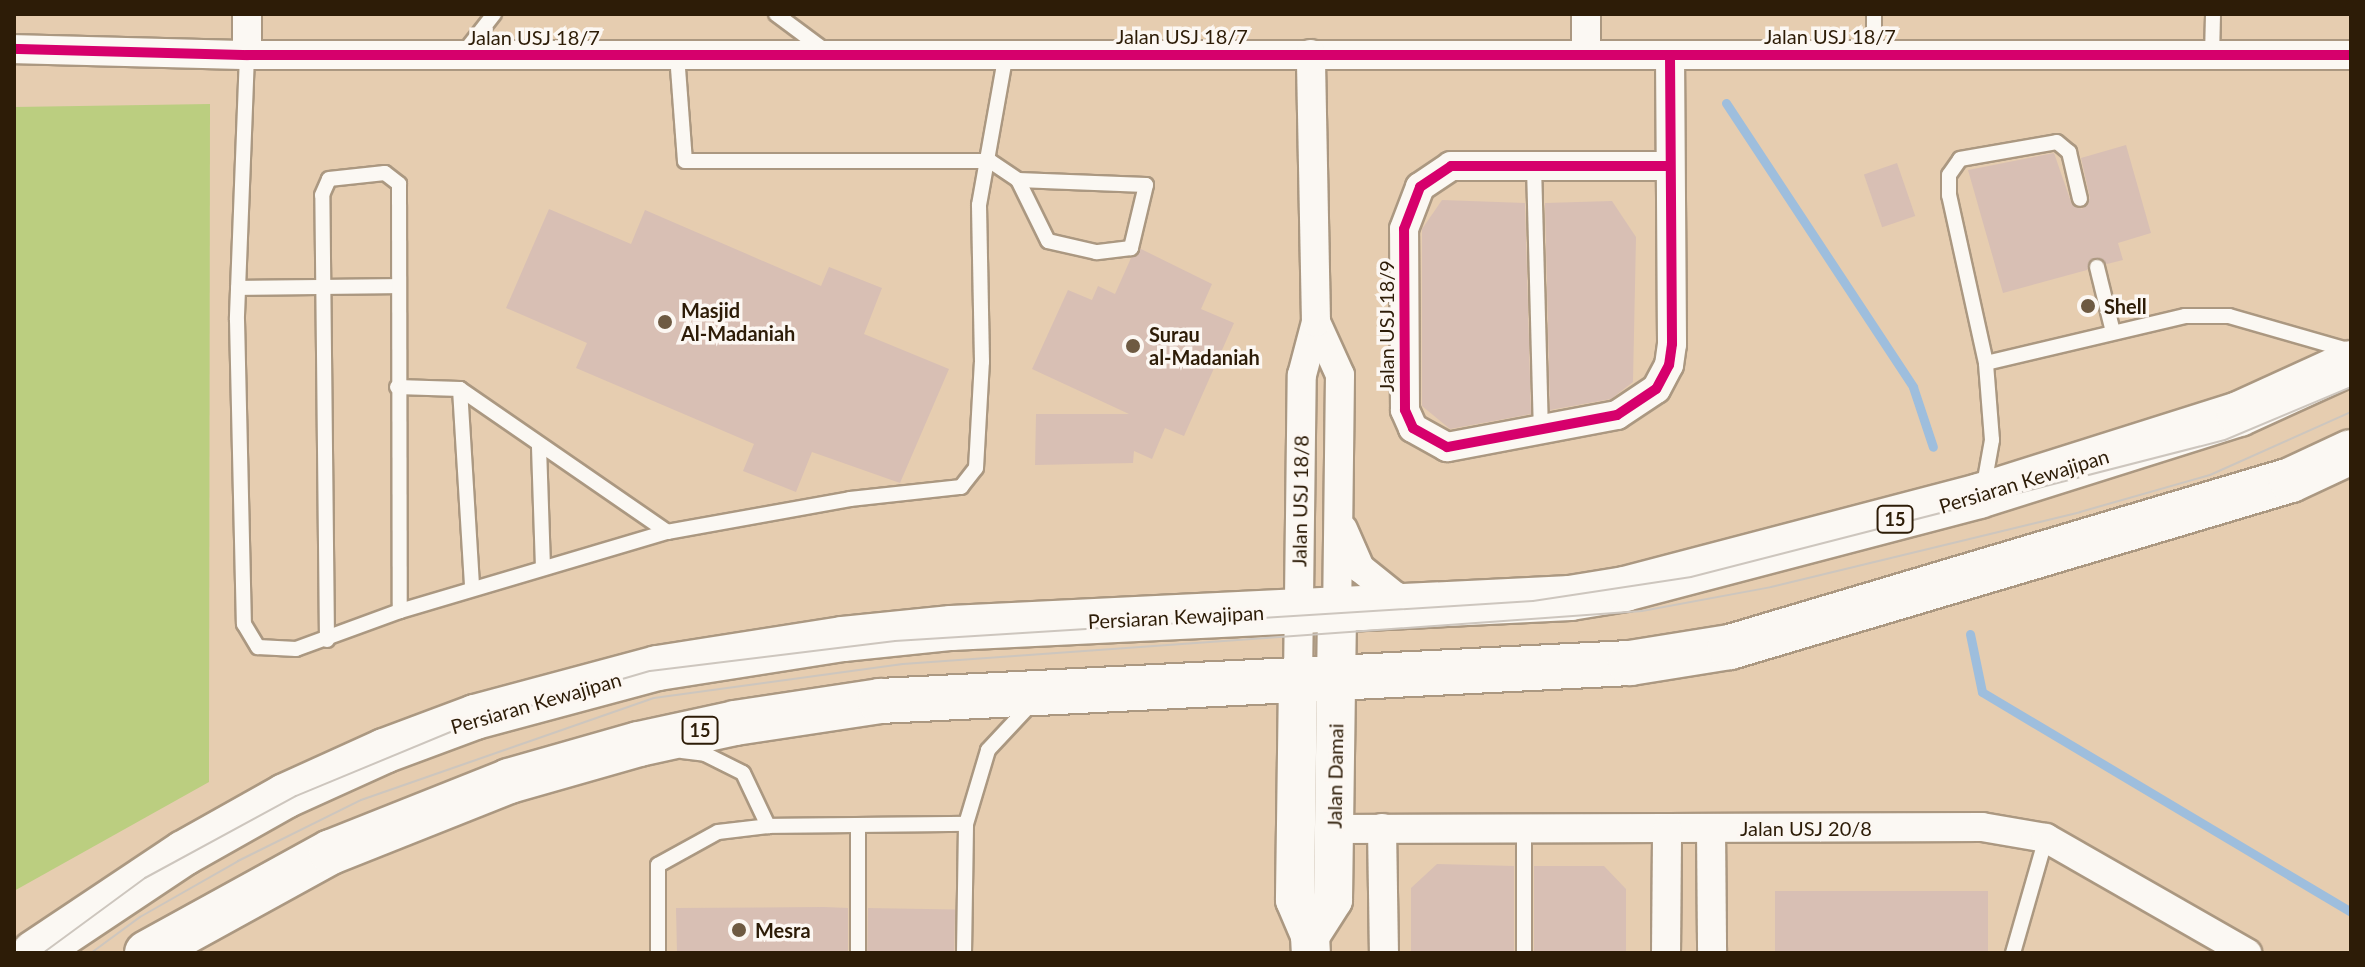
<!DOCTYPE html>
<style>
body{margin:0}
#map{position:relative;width:2365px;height:967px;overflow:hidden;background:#e6cdb0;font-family:Lato,sans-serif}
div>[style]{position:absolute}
.green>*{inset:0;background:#bbce80}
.stream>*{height:9px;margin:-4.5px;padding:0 4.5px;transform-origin:4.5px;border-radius:4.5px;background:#9ebedd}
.building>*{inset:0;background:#d8bfb4;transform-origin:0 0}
.roads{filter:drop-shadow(2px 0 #ab9881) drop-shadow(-2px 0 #ab9881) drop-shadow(0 2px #ab9881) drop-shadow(0 -2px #ab9881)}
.lane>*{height:14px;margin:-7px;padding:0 7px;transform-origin:7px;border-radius:7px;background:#fbf8f3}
.street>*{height:28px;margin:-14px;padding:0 14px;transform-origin:14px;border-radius:14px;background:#fbf8f3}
.secondary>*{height:38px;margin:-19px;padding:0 19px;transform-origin:19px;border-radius:19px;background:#fbf8f3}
.primary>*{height:44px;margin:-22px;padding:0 22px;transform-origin:22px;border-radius:22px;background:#fbf8f3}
.tram>*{height:2px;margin:-1px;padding:0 1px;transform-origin:1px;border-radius:1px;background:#cdc6be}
.cycleway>*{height:10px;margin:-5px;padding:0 5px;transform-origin:5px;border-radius:5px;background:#d6006c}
.dots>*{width:22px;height:22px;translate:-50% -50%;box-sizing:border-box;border:4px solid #fcf7f2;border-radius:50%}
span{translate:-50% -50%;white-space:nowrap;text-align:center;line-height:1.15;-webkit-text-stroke:7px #fcf7f2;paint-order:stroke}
.shield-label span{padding:2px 6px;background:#fcf7f2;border:2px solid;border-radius:6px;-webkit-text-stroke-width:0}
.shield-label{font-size:18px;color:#2d1c07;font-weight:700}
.street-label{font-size:20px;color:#2d1c07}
.poi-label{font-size:20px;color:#2d1c07;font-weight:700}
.left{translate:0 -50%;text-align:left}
.frame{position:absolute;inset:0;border:16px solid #2d1c07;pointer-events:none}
</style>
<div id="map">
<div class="green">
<i style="clip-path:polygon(210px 104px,209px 782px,14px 891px,14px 107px)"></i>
</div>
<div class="stream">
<i style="left:1726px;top:103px;width:340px;rotate:56.6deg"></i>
<i style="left:1913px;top:387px;width:63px;rotate:71.6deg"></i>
<i style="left:1970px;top:634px;width:59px;rotate:78.3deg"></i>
<i style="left:1982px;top:692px;width:430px;rotate:30.8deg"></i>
</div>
<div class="building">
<i style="clip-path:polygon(2126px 145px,2151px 233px,2118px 243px,2123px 260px,2107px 264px,2094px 258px,2087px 270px,2003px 293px,1968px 170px,2054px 153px,2071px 202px,2082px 209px,2090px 198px,2081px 158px)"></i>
<i style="left:1897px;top:163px;width:56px;height:35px;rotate:71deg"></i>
<i style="clip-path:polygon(1442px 200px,1525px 203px,1531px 414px,1450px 429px,1422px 406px,1422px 229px)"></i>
<i style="clip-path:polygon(1612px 201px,1636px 237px,1633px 382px,1611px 399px,1550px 410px,1545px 203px)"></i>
<i style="clip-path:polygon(549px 209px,631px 244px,645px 210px,821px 286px,829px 267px,882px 288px,864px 334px,949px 369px,900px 483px,812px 452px,796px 492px,743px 471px,754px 444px,576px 368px,587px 343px,506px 308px)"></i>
<i style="clip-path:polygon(1141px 249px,1212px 284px,1201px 309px,1234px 323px,1184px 436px,1165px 428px,1152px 459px,1134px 451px,1133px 463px,1035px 465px,1036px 414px,1129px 414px,1032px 369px,1068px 290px,1092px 300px,1098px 286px,1115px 294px,1131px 258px)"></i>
<i style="clip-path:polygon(1437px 864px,1514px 866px,1514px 953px,1411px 953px,1411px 888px)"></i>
<i style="clip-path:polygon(1534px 866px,1604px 866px,1626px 889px,1626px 953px,1534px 953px)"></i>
<i style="left:1775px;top:891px;width:213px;height:62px"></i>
<i style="clip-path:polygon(824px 907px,848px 908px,848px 953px,677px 953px,676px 908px)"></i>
<i style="left:868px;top:908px;width:87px;height:45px;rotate:1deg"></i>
</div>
<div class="roads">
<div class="lane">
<i style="left:776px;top:14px;width:64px;rotate:36.7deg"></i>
<i style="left:1874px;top:54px;width:40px;rotate:-90deg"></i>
<i style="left:247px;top:55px;width:265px;rotate:92.2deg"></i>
<i style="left:237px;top:320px;width:304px;rotate:88.7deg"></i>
<i style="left:244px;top:624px;width:27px;rotate:59deg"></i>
<i style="left:258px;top:647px;width:38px;rotate:3deg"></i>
<i style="left:296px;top:649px;width:111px;rotate:-20.1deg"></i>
<i style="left:400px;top:611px;width:278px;rotate:-16.5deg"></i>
<i style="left:667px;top:532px;width:186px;rotate:-10.2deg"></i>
<i style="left:850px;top:499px;width:112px;rotate:-6.2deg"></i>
<i style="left:961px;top:487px;width:24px;rotate:-52deg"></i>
<i style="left:976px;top:468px;width:106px;rotate:-86.8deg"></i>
<i style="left:982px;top:362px;width:157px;rotate:-91.1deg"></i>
<i style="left:979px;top:205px;width:153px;rotate:-79.9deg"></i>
<i style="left:462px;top:55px;width:52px;rotate:-52deg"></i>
<i style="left:677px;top:55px;width:106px;rotate:85.7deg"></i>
<i style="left:685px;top:161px;width:305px"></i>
<i style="left:990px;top:161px;width:34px;rotate:34deg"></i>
<i style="left:1018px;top:180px;width:128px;rotate:2.2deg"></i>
<i style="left:1146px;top:185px;width:65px;rotate:103.4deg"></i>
<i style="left:1131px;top:248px;width:35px;rotate:173deg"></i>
<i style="left:1096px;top:252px;width:49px;rotate:-167.1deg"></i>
<i style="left:1048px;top:241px;width:68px;rotate:-116.2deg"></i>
<i style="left:2212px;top:56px;width:42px;rotate:-88.6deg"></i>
<i style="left:1534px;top:166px;width:265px;rotate:88.5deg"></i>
<i style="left:2097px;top:267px;width:67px;rotate:76.2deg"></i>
<i style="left:238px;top:288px;width:161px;rotate:-0.7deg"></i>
<i style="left:1986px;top:363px;width:172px;rotate:-102.4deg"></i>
<i style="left:1949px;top:195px;width:20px;rotate:-90deg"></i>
<i style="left:1949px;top:175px;width:19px;rotate:-55deg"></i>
<i style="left:1960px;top:159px;width:98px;rotate:-9.9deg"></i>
<i style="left:2057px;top:142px;width:16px;rotate:40deg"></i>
<i style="left:2069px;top:152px;width:48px;rotate:76.8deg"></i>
<i style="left:397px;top:387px;width:63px;rotate:1.8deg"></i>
<i style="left:460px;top:389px;width:252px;rotate:34.6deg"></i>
<i style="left:460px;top:389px;width:199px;rotate:86.5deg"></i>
<i style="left:539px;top:447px;width:119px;rotate:88.1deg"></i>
<i style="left:1984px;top:485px;width:46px;rotate:-79.9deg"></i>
<i style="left:1992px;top:440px;width:77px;rotate:-94.5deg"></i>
<i style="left:1986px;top:363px;width:204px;rotate:-13.3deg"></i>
<i style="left:2185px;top:316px;width:44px"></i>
<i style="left:2229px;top:316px;width:127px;rotate:16deg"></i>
<i style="left:327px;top:640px;width:445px;rotate:-90.6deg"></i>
<i style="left:322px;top:195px;width:17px;rotate:-66deg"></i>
<i style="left:329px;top:179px;width:56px;rotate:-6.1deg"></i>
<i style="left:385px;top:173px;width:18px;rotate:38deg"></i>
<i style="left:399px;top:184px;width:427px;rotate:89.9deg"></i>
<i style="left:682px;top:751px;width:23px;rotate:7deg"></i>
<i style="left:705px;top:754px;width:42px;rotate:26.6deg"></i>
<i style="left:743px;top:773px;width:59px;rotate:64.7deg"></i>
<i style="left:768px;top:826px;width:198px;rotate:-0.6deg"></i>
<i style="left:966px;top:824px;width:77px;rotate:-73.4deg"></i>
<i style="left:988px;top:750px;width:64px;rotate:-46.9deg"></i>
<i style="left:858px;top:825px;width:128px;rotate:90deg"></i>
<i style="left:1524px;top:830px;width:123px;rotate:90deg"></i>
<i style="left:658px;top:953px;width:88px;rotate:-90deg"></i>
<i style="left:658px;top:865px;width:68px;rotate:-28.8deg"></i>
<i style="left:718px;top:832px;width:50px;rotate:-6.8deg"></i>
<i style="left:964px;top:953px;width:129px;rotate:-89.1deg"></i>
<i style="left:2013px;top:953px;width:120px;rotate:-74deg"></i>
</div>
<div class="street">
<i style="left:247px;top:14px;width:41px;rotate:90deg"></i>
<i style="left:1586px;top:14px;width:39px;rotate:90deg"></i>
<i style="left:14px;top:49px;width:233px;rotate:1.5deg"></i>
<i style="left:247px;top:55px;width:2104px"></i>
<i style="left:1670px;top:55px;width:289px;rotate:89.6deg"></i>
<i style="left:1672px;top:344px;width:21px;rotate:98deg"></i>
<i style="left:1669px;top:365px;width:27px;rotate:118deg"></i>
<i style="left:1656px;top:389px;width:47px;rotate:146.3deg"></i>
<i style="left:1617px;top:415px;width:173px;rotate:169.3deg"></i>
<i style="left:1447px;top:447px;width:39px;rotate:-151deg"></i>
<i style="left:1413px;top:428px;width:20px;rotate:-114deg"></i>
<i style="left:1405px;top:410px;width:181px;rotate:-90.3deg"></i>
<i style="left:1404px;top:229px;width:45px;rotate:-69.1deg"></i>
<i style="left:1420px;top:187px;width:37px;rotate:-34deg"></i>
<i style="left:1451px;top:166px;width:219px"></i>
<i style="left:1316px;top:322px;width:58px;rotate:65.6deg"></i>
<i style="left:1340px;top:375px;width:235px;rotate:90.7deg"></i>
<i style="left:1343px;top:529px;width:43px;rotate:66.4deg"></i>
<i style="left:1360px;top:568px;width:45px;rotate:38.7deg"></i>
<i style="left:1395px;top:596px;width:19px;rotate:18deg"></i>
<i style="left:1298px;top:681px;width:306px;rotate:-89.3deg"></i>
<i style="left:1302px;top:375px;width:55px;rotate:-75.2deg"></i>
<i style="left:1316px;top:322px;width:268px;rotate:-91.1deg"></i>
<i style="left:1382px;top:828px;width:125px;rotate:89.1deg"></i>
<i style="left:1711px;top:828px;width:125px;rotate:89.5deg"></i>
<i style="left:1334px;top:829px;width:648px;rotate:-0.18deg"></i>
<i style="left:1982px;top:827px;width:65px;rotate:9.8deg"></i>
<i style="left:2046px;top:838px;width:232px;rotate:29.8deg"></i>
<i style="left:1666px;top:953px;width:124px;rotate:-89.5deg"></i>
</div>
<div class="secondary">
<i style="left:1298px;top:681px;width:219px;rotate:90.8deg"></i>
<i style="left:1295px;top:900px;width:39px;rotate:67deg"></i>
<i style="left:1310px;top:936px;width:17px;rotate:87deg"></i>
<i style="left:1310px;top:936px;width:43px;rotate:-57.4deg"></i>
<i style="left:1333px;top:900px;width:290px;rotate:-89.2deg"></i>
</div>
<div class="primary">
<i style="left:34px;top:953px;width:180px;rotate:-33.7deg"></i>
<i style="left:184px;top:853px;width:116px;rotate:-29.4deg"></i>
<i style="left:285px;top:796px;width:109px;rotate:-24.4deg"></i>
<i style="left:384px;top:751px;width:97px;rotate:-20.5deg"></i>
<i style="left:475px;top:717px;width:189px;rotate:-15deg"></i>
<i style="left:658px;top:668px;width:187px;rotate:-8.9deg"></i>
<i style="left:843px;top:639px;width:109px;rotate:-5.8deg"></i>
<i style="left:951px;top:628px;width:620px;rotate:-2.77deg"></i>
<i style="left:1570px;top:598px;width:56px;rotate:-9.3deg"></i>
<i style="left:1625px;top:589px;width:366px;rotate:-14.7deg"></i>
<i style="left:1979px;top:496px;width:273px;rotate:-17.5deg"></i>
<i style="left:2239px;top:414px;width:123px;rotate:-24.5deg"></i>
<i style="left:147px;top:953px;width:210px;rotate:-28.8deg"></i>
<i style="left:331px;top:852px;width:192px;rotate:-21.7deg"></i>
<i style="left:509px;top:781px;width:135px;rotate:-15.9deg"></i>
<i style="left:639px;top:744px;width:98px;rotate:-12.3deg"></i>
<i style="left:735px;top:723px;width:147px;rotate:-8.6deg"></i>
<i style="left:880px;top:701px;width:751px;rotate:-2.9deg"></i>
<i style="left:1630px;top:663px;width:101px;rotate:-9.1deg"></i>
<i style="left:1730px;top:647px;width:585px;rotate:-16.58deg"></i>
<i style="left:2291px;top:480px;width:66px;rotate:-25deg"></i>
</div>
</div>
<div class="tram">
<i style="left:43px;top:953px;width:127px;rotate:-36.3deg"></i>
<i style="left:145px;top:878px;width:172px;rotate:-28.5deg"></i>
<i style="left:296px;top:796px;width:191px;rotate:-22.5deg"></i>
<i style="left:472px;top:723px;width:185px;rotate:-16.3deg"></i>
<i style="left:650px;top:671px;width:247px;rotate:-7deg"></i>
<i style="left:895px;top:641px;width:639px;rotate:-3.59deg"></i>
<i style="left:1533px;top:601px;width:160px;rotate:-8.6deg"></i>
<i style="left:1691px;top:577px;width:551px;rotate:-14.39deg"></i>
<i style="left:2225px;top:440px;width:137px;rotate:-22.8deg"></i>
<i style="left:91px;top:953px;width:61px;rotate:-36.3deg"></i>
<i style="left:140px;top:917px;width:113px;rotate:-29.7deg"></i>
<i style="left:238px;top:861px;width:137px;rotate:-26.4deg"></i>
<i style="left:361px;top:800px;width:310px;rotate:-19.2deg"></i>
<i style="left:654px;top:698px;width:251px;rotate:-7.8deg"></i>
<i style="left:903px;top:664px;width:741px;rotate:-4.1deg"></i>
<i style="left:1642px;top:611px;width:131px;rotate:-10.5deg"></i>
<i style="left:1771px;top:587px;width:318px;rotate:-13.6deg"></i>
<i style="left:2080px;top:512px;width:135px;rotate:-15.9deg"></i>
<i style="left:2210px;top:475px;width:154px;rotate:-24.1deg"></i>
</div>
<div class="cycleway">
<i style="left:14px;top:49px;width:233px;rotate:1.5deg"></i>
<i style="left:247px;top:55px;width:2104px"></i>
<i style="left:1670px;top:55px;width:289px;rotate:89.6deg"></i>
<i style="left:1672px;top:344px;width:21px;rotate:98deg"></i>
<i style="left:1669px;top:365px;width:27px;rotate:118deg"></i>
<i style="left:1656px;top:389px;width:47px;rotate:146.3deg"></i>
<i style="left:1617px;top:415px;width:173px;rotate:169.3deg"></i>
<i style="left:1447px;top:447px;width:39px;rotate:-151deg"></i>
<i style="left:1413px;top:428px;width:20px;rotate:-114deg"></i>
<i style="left:1405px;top:410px;width:181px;rotate:-90.3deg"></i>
<i style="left:1404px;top:229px;width:45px;rotate:-69.1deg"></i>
<i style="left:1420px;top:187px;width:37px;rotate:-34deg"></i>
<i style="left:1451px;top:166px;width:219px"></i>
</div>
<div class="dots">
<i style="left:2088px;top:306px;background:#6e5a42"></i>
<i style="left:665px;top:322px;background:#6e5a42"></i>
<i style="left:1133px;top:346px;background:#6e5a42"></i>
<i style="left:739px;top:930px;background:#6e5a42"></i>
</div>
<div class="shield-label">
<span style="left:1895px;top:519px">15</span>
<span style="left:700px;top:730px">15</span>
</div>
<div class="street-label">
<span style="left:1182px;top:36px">Jalan USJ 18/7</span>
<span style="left:1830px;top:36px">Jalan USJ 18/7</span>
<span style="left:534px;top:37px">Jalan USJ 18/7</span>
<span style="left:1386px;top:326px;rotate:-90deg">Jalan USJ 18/9</span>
<span style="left:2024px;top:481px;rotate:-17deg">Persiaran Kewajipan</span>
<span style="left:1300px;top:501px;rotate:-89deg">Jalan USJ 18/8</span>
<span style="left:1176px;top:617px;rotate:-3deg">Persiaran Kewajipan</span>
<span style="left:536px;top:703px;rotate:-16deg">Persiaran Kewajipan</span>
<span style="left:1335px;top:776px;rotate:-89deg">Jalan Damai</span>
<span style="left:1806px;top:828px">Jalan USJ 20/8</span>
</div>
<div class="poi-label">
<span class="left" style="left:2104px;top:306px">Shell</span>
<span class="left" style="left:681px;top:322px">Masjid<br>Al-Madaniah</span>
<span class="left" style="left:1149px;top:346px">Surau<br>al-Madaniah</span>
<span class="left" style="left:755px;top:930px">Mesra</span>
</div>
<div class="frame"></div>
</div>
